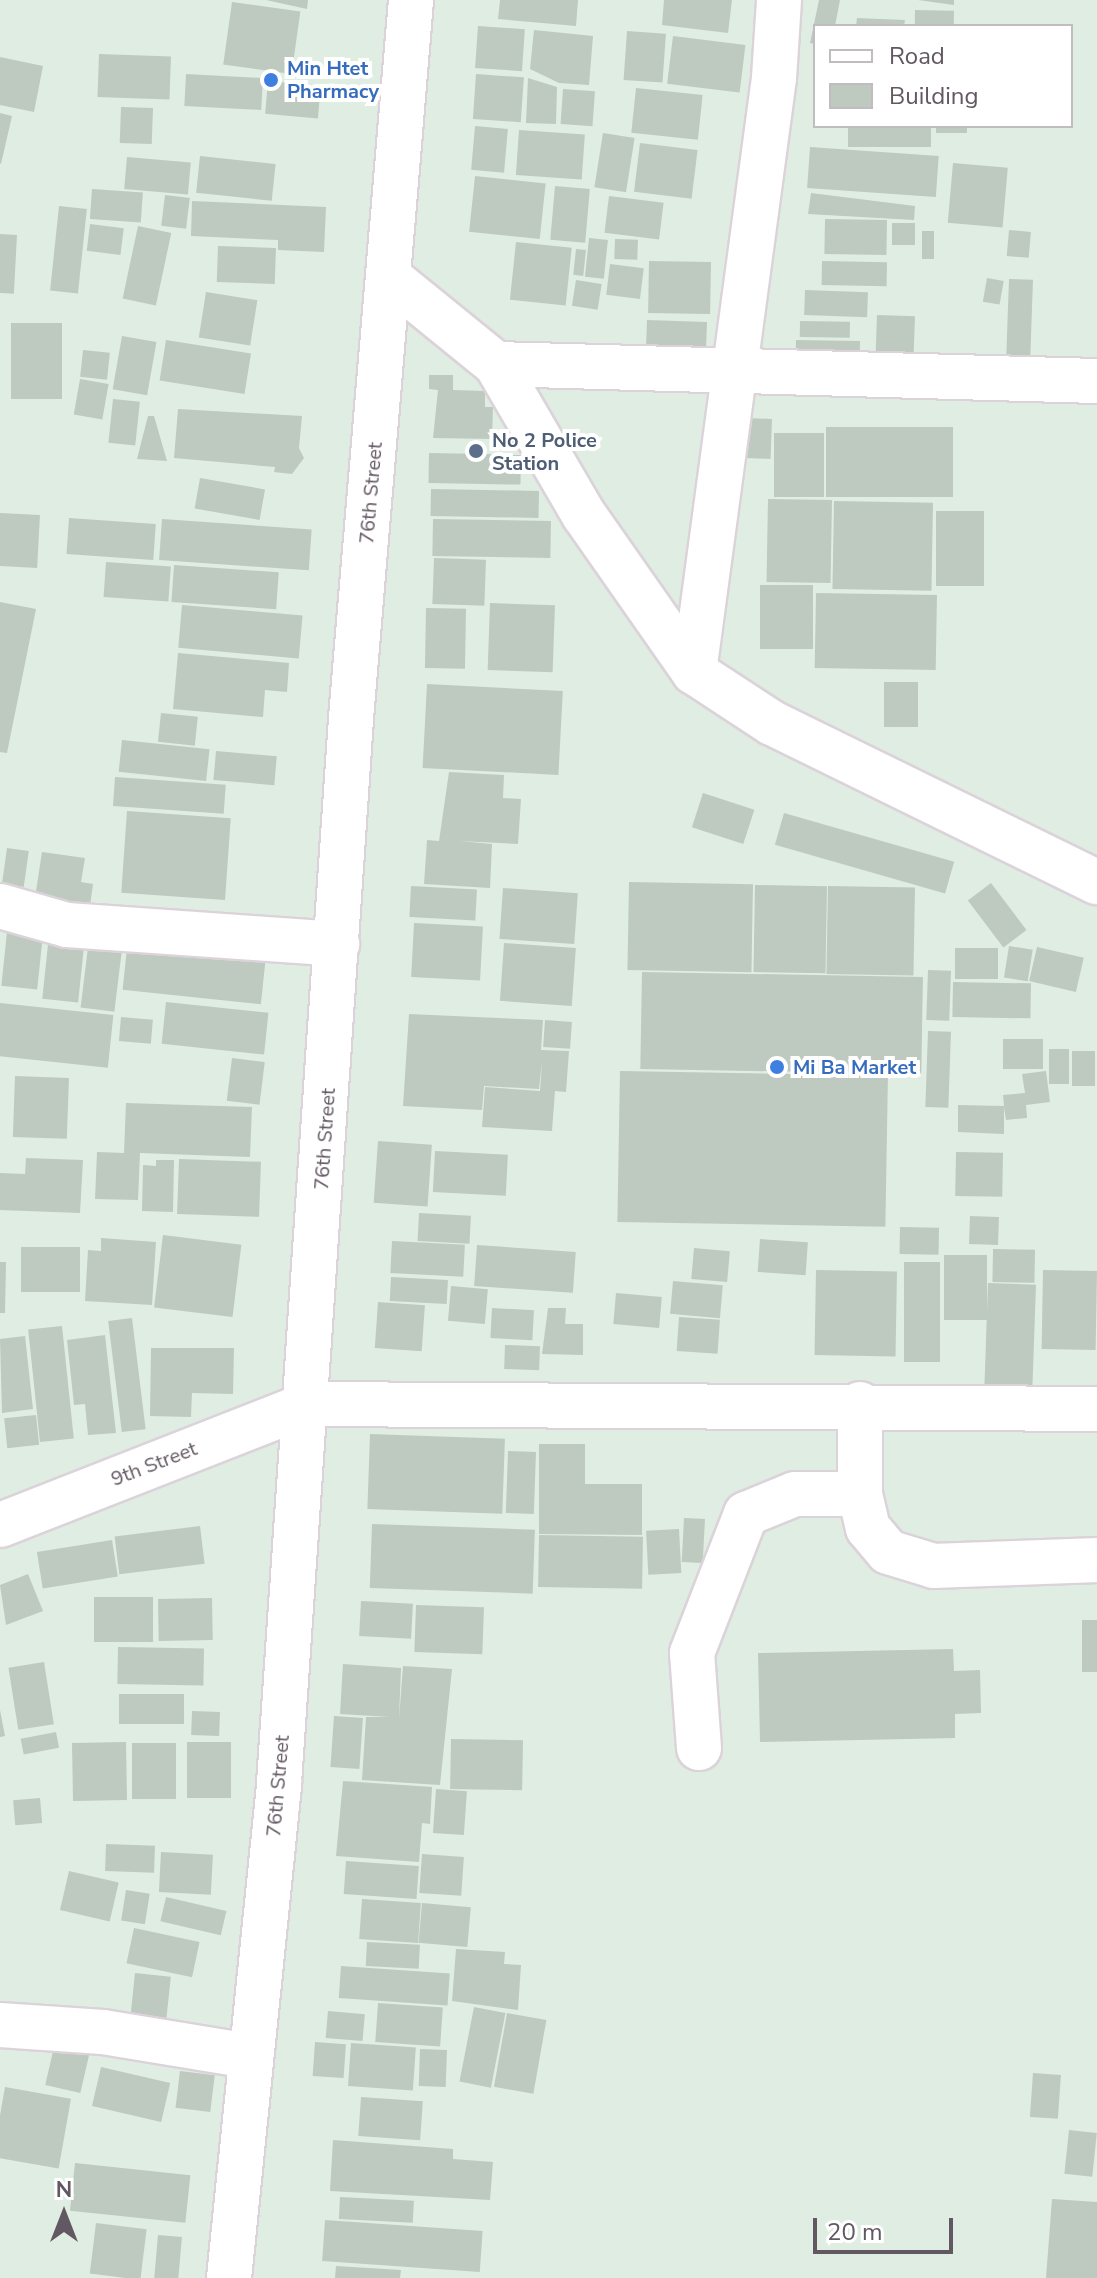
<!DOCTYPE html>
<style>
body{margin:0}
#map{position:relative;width:1097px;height:2278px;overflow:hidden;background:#dfede3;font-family:"Nunito Sans",sans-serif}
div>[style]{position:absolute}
.building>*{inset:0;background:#becac0;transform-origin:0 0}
.roads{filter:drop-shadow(2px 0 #dbd3d9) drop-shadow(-2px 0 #dbd3d9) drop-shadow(0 2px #dbd3d9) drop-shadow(0 -2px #dbd3d9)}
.minor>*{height:44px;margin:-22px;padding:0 22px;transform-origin:22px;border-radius:22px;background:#fff}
.dots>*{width:22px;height:22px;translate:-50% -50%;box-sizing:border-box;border:4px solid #fff;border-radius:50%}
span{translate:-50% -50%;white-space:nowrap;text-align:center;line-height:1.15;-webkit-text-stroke:8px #fff;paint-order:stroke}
.shop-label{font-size:20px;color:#366cbe;font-weight:700}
.left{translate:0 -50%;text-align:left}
.service-label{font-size:20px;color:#4e5e75;font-weight:700}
.street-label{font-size:20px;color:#625861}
.legend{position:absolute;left:813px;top:24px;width:260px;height:104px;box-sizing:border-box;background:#fff;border:2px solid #c0bcc0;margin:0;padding:10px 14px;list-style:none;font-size:24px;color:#625861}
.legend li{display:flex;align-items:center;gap:16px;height:40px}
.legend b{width:40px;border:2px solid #c0bcc0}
.north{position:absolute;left:24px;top:2174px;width:80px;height:80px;-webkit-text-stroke:6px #fff;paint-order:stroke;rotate:0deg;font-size:22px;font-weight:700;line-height:32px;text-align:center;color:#625861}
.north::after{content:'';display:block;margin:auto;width:28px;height:36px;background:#625861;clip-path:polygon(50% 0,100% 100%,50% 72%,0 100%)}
.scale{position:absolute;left:813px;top:2218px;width:140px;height:36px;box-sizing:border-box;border:4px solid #625861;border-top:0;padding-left:10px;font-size:24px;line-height:28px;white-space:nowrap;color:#625861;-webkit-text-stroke:6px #fff;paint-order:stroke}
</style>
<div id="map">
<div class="building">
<i style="clip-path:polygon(266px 0,308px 0,307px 9px)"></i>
<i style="clip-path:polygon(500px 0,578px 0,576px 26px,498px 19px)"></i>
<i style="clip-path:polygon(664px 0,732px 0,728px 33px,662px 25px)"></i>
<i style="clip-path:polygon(819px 0,840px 0,835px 26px,815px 26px,815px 44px,810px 43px)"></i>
<i style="clip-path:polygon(918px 0,954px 0,954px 5px)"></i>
<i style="left:232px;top:2px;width:69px;height:63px;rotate:8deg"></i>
<i style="left:915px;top:10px;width:39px;height:16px;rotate:1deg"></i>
<i style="clip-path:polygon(857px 18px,905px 20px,904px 26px,856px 26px)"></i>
<i style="left:478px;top:26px;width:47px;height:42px;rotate:4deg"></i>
<i style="clip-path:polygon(534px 30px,593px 36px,589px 85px,559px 83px,530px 69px)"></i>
<i style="left:627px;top:31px;width:39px;height:49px;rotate:4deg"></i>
<i style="left:673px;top:36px;width:73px;height:48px;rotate:7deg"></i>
<i style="left:99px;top:54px;width:72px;height:43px;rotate:2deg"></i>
<i style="clip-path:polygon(0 57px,43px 66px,34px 112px,0 105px)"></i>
<i style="left:186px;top:74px;width:77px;height:32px;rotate:3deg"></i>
<i style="left:476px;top:74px;width:48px;height:45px;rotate:4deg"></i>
<i style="clip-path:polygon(528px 78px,557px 87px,556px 124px,526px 123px)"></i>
<i style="left:268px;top:81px;width:53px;height:33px;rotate:5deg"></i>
<i style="left:636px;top:88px;width:67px;height:45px;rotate:6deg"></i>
<i style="left:563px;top:89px;width:32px;height:35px;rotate:4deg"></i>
<i style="left:121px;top:107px;width:32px;height:36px;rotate:2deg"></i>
<i style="clip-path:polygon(0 113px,12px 116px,1px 164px,0 163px)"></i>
<i style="left:475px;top:126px;width:33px;height:44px;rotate:5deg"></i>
<i style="left:848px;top:126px;width:83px;height:21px"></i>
<i style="left:936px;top:126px;width:31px;height:7px"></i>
<i style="left:519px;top:130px;width:66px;height:45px;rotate:4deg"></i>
<i style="left:603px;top:133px;width:32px;height:55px;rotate:9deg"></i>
<i style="left:640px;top:143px;width:58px;height:49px;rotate:7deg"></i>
<i style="left:810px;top:147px;width:129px;height:41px;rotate:4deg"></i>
<i style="left:200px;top:156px;width:76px;height:37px;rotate:6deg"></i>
<i style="left:127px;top:157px;width:64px;height:32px;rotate:5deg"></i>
<i style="left:953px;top:163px;width:55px;height:60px;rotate:5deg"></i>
<i style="left:475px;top:176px;width:71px;height:56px;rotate:6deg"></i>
<i style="left:555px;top:186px;width:35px;height:54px;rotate:5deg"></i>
<i style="left:92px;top:189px;width:51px;height:30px;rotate:4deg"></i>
<i style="clip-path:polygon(811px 193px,915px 206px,914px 220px,808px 214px)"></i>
<i style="left:165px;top:195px;width:25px;height:31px;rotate:7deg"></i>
<i style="left:609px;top:196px;width:55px;height:37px;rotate:7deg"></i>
<i style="clip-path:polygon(192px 201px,326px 207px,324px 252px,278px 250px,278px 240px,191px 236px)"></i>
<i style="left:59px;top:206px;width:28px;height:85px;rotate:6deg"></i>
<i style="left:825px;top:219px;width:62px;height:35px;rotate:1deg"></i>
<i style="left:892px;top:223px;width:23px;height:22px"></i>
<i style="left:90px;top:224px;width:34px;height:27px;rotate:7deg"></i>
<i style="left:138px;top:226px;width:34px;height:74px;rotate:12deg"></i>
<i style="left:1009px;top:230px;width:22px;height:26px;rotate:5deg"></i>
<i style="left:922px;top:231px;width:12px;height:28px"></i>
<i style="left:0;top:234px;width:17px;height:59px;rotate:3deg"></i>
<i style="left:589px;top:238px;width:19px;height:39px;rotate:6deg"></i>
<i style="left:615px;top:239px;width:23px;height:20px;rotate:2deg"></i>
<i style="left:516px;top:242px;width:56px;height:58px;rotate:6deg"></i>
<i style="left:218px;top:246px;width:58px;height:36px;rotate:2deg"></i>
<i style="left:576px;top:249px;width:10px;height:26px;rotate:6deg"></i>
<i style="left:649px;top:261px;width:62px;height:52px;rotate:1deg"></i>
<i style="left:822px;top:261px;width:65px;height:24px;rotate:1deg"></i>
<i style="left:610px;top:264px;width:34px;height:31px;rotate:7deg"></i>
<i style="left:987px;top:278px;width:17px;height:24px;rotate:10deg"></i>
<i style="left:1009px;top:279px;width:24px;height:78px;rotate:2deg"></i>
<i style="left:576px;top:280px;width:26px;height:26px;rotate:9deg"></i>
<i style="left:805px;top:290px;width:63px;height:25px;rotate:2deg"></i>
<i style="left:206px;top:292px;width:52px;height:46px;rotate:9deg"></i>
<i style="left:877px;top:315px;width:38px;height:38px;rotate:2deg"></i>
<i style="left:647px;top:320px;width:60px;height:34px;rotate:2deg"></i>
<i style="left:800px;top:321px;width:50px;height:16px;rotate:1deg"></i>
<i style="left:11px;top:323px;width:51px;height:76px"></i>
<i style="left:122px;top:336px;width:35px;height:54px;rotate:10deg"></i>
<i style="left:166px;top:340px;width:86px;height:41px;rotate:9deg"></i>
<i style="left:796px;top:340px;width:64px;height:23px;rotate:1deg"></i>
<i style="left:83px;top:350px;width:27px;height:27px;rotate:6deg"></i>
<i style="clip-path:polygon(429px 375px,453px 375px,453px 390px,485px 391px,485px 407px,493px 407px,492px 439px,433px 438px,438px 390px,429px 389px)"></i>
<i style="left:80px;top:379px;width:29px;height:36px;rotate:10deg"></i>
<i style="left:113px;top:399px;width:27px;height:44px;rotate:6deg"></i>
<i style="clip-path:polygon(178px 409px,302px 416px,299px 448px,304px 458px,292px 474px,274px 472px,275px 467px,174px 458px)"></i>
<i style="clip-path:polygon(148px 416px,154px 416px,167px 461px,137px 459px)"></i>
<i style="left:746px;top:418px;width:26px;height:40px;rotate:2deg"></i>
<i style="left:826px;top:427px;width:127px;height:70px"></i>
<i style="left:774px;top:433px;width:50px;height:64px"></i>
<i style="left:429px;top:453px;width:92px;height:30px;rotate:1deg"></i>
<i style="left:200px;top:478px;width:66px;height:31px;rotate:10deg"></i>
<i style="left:431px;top:489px;width:108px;height:27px;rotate:1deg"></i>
<i style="left:768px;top:499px;width:64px;height:83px;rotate:1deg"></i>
<i style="left:834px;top:501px;width:99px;height:88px;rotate:1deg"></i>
<i style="left:936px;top:511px;width:48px;height:75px"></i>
<i style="left:0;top:513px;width:40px;height:53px;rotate:3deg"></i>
<i style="left:69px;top:518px;width:87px;height:36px;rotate:4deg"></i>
<i style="left:162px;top:519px;width:150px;height:41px;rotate:4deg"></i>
<i style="left:433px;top:519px;width:118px;height:37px;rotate:1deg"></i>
<i style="left:434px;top:558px;width:52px;height:46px;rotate:2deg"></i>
<i style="left:106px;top:562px;width:65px;height:35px;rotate:4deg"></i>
<i style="left:174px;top:565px;width:105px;height:37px;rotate:4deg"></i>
<i style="left:760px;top:585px;width:53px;height:64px"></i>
<i style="left:816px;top:593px;width:121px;height:75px;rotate:1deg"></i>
<i style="clip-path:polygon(0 602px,36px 609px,7px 753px,0 752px)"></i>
<i style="left:490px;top:603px;width:65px;height:67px;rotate:2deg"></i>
<i style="left:182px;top:605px;width:121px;height:43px;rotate:5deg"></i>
<i style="left:426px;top:608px;width:40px;height:60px;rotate:1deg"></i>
<i style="clip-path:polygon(178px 653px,289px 663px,287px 692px,265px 690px,263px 717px,173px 709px)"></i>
<i style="left:884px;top:682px;width:34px;height:45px"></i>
<i style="left:427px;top:684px;width:136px;height:84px;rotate:3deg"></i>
<i style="left:161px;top:713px;width:37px;height:29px;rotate:6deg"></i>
<i style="left:122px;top:740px;width:88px;height:32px;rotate:6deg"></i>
<i style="left:216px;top:751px;width:61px;height:29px;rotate:5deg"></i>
<i style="clip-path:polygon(449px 772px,504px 775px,503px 798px,521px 799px,518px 844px,459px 841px,492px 844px,490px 888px,424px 884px,427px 840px,439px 841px)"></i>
<i style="left:115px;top:777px;width:111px;height:29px;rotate:4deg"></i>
<i style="left:703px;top:793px;width:54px;height:36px;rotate:18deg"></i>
<i style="left:127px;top:811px;width:104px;height:82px;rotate:4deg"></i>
<i style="left:784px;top:813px;width:177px;height:33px;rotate:16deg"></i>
<i style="left:7px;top:848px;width:22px;height:36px;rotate:8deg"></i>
<i style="clip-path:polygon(42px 852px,85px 858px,81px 882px,93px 884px,88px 920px,33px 911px)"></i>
<i style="left:629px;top:882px;width:124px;height:88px;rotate:1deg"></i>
<i style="left:991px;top:883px;width:59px;height:29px;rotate:53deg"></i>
<i style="left:755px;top:885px;width:72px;height:87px;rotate:1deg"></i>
<i style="left:411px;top:886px;width:66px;height:31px;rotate:3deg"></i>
<i style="left:828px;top:886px;width:87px;height:88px;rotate:1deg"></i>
<i style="left:503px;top:888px;width:75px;height:51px;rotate:4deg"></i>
<i style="left:414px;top:923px;width:69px;height:54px;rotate:3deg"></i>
<i style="left:7px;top:932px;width:36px;height:54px;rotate:6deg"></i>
<i style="left:49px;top:935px;width:36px;height:64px;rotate:6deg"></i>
<i style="left:89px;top:939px;width:34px;height:69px;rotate:7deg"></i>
<i style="left:504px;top:943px;width:72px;height:58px;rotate:4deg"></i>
<i style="left:1009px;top:946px;width:24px;height:32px;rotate:9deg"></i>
<i style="left:1037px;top:947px;width:48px;height:35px;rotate:13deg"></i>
<i style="left:127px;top:948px;width:139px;height:42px;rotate:6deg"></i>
<i style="left:955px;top:948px;width:43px;height:31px"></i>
<i style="left:928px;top:970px;width:23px;height:50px;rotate:2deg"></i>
<i style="left:642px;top:972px;width:281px;height:97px;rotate:1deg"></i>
<i style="left:953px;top:982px;width:78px;height:35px;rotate:1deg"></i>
<i style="left:166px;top:1002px;width:103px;height:42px;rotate:6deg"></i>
<i style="left:0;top:1003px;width:114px;height:53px;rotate:6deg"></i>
<i style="clip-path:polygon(409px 1014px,543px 1020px,541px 1050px,569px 1051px,566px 1092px,555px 1091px,552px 1131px,482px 1127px,485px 1087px,540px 1091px,542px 1061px,539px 1089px,484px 1086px,482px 1110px,403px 1106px)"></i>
<i style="left:121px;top:1017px;width:32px;height:24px;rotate:5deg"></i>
<i style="left:545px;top:1020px;width:27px;height:27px;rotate:4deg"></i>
<i style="left:928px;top:1031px;width:23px;height:76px;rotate:2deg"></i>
<i style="left:1003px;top:1039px;width:40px;height:30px"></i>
<i style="left:1049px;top:1049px;width:20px;height:35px"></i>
<i style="left:1072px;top:1051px;width:23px;height:35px"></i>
<i style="left:232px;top:1058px;width:33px;height:43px;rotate:7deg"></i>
<i style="left:620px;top:1071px;width:268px;height:151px;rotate:1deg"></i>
<i style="clip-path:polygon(1046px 1071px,1050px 1102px,1026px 1105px,1027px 1118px,1006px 1120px,1004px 1107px,1004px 1134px,958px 1132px,958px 1105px,1004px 1106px,1003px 1095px,1025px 1093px,1022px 1074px)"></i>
<i style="left:15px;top:1076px;width:54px;height:61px;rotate:2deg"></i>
<i style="clip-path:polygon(126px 1103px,252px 1107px,250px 1157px,140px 1153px,138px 1200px,95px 1199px,97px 1152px,124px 1153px)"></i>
<i style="left:378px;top:1141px;width:54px;height:62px;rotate:4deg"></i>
<i style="left:435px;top:1151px;width:73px;height:41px;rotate:3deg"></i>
<i style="left:956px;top:1152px;width:47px;height:44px;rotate:1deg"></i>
<i style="clip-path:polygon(26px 1158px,83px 1160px,80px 1213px,0 1210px,0 1173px,25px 1174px)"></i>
<i style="left:179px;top:1159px;width:82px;height:55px;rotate:2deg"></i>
<i style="clip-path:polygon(156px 1160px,174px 1160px,173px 1212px,142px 1211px,143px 1165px,156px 1166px)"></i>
<i style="left:419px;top:1213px;width:52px;height:28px;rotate:3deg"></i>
<i style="left:970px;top:1216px;width:29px;height:28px;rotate:2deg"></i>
<i style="left:900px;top:1227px;width:39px;height:27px;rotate:1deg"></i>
<i style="left:163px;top:1235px;width:79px;height:73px;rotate:7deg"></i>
<i style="clip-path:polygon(101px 1238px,156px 1242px,152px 1305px,85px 1301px,88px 1250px,101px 1251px)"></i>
<i style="left:760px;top:1239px;width:48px;height:33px;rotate:4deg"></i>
<i style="left:392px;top:1241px;width:73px;height:32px;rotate:3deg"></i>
<i style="left:477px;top:1245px;width:99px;height:41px;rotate:4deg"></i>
<i style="left:80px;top:1247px;width:45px;height:59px;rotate:90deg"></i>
<i style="left:694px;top:1248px;width:36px;height:31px;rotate:5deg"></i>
<i style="left:993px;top:1249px;width:42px;height:33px;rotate:1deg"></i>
<i style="left:944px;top:1255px;width:43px;height:65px"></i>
<i style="clip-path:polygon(0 1262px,6px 1262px,5px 1313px,0 1313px)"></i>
<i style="left:904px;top:1262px;width:36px;height:100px"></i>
<i style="left:816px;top:1270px;width:81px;height:85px;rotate:1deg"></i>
<i style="left:1043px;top:1270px;width:54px;height:79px;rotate:1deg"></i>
<i style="left:391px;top:1277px;width:57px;height:24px;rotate:3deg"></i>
<i style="left:673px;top:1281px;width:50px;height:33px;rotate:5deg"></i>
<i style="left:988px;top:1283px;width:48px;height:107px;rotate:2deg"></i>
<i style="left:451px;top:1286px;width:37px;height:35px;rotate:5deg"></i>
<i style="left:616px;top:1293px;width:46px;height:31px;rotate:5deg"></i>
<i style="left:378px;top:1302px;width:47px;height:46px;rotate:4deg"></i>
<i style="left:492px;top:1308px;width:42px;height:30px;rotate:3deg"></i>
<i style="clip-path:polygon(548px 1308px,566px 1308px,565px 1324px,583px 1324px,583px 1355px,542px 1354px)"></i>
<i style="left:679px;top:1317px;width:41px;height:34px;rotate:4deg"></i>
<i style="left:132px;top:1318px;width:112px;height:24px;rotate:83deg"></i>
<i style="left:62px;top:1326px;width:113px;height:34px;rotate:84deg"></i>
<i style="clip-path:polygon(105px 1335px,116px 1433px,88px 1435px,85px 1404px,74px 1405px,67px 1340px)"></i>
<i style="clip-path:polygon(25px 1336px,33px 1409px,2px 1413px,0 1339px)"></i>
<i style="left:505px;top:1345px;width:35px;height:24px;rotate:2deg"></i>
<i style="clip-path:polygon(151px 1348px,234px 1348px,233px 1394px,192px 1393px,191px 1417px,150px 1416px)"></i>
<i style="left:36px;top:1415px;width:30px;height:32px;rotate:84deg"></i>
<i style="left:370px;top:1434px;width:135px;height:75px;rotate:2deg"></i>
<i style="clip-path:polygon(539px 1444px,585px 1444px,585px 1484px,642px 1484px,642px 1535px,539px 1534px)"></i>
<i style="left:508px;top:1451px;width:28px;height:62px;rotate:2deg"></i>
<i style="left:684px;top:1518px;width:21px;height:44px;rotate:3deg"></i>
<i style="left:372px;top:1524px;width:163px;height:64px;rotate:2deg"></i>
<i style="left:200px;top:1526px;width:38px;height:86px;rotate:83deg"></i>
<i style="left:679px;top:1529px;width:44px;height:33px;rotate:87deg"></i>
<i style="left:539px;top:1535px;width:104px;height:52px;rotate:1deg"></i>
<i style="left:112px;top:1540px;width:37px;height:76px;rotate:81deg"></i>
<i style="clip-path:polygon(28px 1574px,43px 1611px,6px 1625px,0 1585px)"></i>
<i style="left:153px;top:1597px;width:45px;height:59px;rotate:90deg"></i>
<i style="left:212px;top:1598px;width:42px;height:54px;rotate:89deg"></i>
<i style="left:361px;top:1601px;width:52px;height:35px;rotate:3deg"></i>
<i style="left:416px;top:1605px;width:68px;height:47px;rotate:2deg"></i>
<i style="left:1082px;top:1620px;width:15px;height:52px"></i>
<i style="left:118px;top:1647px;width:86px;height:37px;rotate:1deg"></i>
<i style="clip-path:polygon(953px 1649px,954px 1671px,980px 1670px,981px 1713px,955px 1714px,955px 1738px,760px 1742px,758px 1653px)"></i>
<i style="left:44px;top:1662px;width:63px;height:36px;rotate:81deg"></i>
<i style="clip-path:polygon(343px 1664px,401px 1668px,399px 1719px,403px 1666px,452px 1669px,440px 1785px,362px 1780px,366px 1717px,390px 1717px,340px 1714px)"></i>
<i style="left:184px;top:1694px;width:30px;height:65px;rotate:90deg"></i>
<i style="clip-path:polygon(0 1710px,5px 1736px,0 1737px)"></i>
<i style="left:192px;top:1711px;width:28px;height:24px;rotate:2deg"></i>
<i style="left:334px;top:1716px;width:29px;height:51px;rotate:4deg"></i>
<i style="left:56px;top:1732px;width:16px;height:36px;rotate:79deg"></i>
<i style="left:451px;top:1739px;width:72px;height:50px;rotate:1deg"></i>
<i style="left:126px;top:1742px;width:58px;height:54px;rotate:89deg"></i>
<i style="left:187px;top:1742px;width:44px;height:56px"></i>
<i style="left:132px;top:1743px;width:44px;height:56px"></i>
<i style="clip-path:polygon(343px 1781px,432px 1787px,430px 1824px,422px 1823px,419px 1862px,336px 1856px)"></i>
<i style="left:436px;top:1789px;width:31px;height:44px;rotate:4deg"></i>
<i style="left:40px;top:1798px;width:25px;height:27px;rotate:85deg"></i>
<i style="left:106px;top:1844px;width:49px;height:27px;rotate:2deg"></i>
<i style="left:161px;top:1852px;width:52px;height:40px;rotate:3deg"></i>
<i style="left:422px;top:1854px;width:42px;height:39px;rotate:4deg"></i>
<i style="left:346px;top:1861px;width:73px;height:33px;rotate:4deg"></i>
<i style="left:69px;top:1871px;width:51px;height:40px;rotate:13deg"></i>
<i style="left:126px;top:1890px;width:24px;height:31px;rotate:9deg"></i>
<i style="left:166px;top:1897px;width:62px;height:25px;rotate:13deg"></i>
<i style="left:362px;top:1899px;width:59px;height:40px;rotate:4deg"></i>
<i style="left:422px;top:1903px;width:49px;height:40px;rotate:5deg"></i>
<i style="left:134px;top:1928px;width:67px;height:36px;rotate:12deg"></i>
<i style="left:367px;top:1942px;width:53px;height:24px;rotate:3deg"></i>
<i style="clip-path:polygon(456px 1949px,505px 1952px,504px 1964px,521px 1965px,518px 2010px,452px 2001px)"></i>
<i style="left:341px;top:1966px;width:109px;height:32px;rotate:4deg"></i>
<i style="left:135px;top:1973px;width:36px;height:48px;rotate:6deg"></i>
<i style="left:378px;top:2003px;width:65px;height:39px;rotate:4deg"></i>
<i style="left:474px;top:2007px;width:32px;height:76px;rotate:11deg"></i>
<i style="left:328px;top:2011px;width:37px;height:27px;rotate:5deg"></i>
<i style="left:507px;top:2013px;width:40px;height:75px;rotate:10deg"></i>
<i style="left:315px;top:2042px;width:31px;height:34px;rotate:4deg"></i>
<i style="left:351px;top:2043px;width:65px;height:43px;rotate:4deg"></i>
<i style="left:54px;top:2047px;width:36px;height:39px;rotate:13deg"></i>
<i style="left:420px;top:2049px;width:27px;height:37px;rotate:2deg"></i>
<i style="left:101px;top:2067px;width:71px;height:40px;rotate:13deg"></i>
<i style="left:180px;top:2071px;width:35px;height:37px;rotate:7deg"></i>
<i style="left:1033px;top:2073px;width:28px;height:44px;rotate:4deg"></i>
<i style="left:5px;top:2087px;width:67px;height:71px;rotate:10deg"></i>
<i style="left:361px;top:2097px;width:62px;height:39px;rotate:4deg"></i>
<i style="left:1069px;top:2130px;width:28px;height:44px;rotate:6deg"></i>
<i style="clip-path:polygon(333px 2140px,453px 2149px,453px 2159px,493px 2162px,490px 2200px,330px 2191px)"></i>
<i style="left:75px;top:2163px;width:116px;height:48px;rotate:6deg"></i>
<i style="left:340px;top:2197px;width:74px;height:22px;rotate:3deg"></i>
<i style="clip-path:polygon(1052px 2199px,1097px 2202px,1097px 2278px,1046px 2278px)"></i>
<i style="left:325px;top:2220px;width:158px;height:41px;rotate:4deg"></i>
<i style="left:96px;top:2223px;width:51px;height:51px;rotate:7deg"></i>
<i style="left:158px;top:2235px;width:24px;height:43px;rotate:5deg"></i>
<i style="clip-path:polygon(336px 2266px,401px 2270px,400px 2278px,335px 2278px)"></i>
</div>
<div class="roads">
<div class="minor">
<i style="left:390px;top:278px;width:136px;rotate:39.1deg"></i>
<i style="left:496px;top:364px;width:175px;rotate:59.8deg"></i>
<i style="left:584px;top:515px;width:192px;rotate:55deg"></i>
<i style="left:694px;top:672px;width:93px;rotate:33.2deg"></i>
<i style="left:772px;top:723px;width:362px;rotate:26.1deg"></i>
<i style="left:496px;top:364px;width:601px;rotate:1.62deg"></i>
<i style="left:694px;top:672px;width:599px;rotate:-82.33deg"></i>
<i style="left:774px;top:78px;width:78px;rotate:-86.3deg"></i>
<i style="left:0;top:906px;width:70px;rotate:15.8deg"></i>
<i style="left:67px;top:925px;width:271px;rotate:4deg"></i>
<i style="left:860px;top:1404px;width:90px;rotate:90deg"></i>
<i style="left:860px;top:1494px;width:35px;rotate:77deg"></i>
<i style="left:868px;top:1528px;width:31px;rotate:50deg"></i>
<i style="left:888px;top:1552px;width:48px;rotate:16.9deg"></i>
<i style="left:934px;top:1566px;width:163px;rotate:-2.1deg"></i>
<i style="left:0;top:1525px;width:331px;rotate:-21.4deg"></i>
<i style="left:308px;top:1404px;width:789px;rotate:0.36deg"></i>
<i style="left:699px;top:1748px;width:95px;rotate:-94.2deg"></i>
<i style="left:692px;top:1653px;width:149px;rotate:-68.8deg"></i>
<i style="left:746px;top:1514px;width:53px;rotate:-22.2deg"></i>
<i style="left:795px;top:1494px;width:65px"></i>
<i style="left:0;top:2025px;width:103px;rotate:3.9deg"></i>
<i style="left:103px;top:2032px;width:148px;rotate:9.3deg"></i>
<i style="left:229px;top:2278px;width:498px;rotate:-84.2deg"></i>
<i style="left:279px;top:1783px;width:1067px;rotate:-86.13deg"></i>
<i style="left:351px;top:718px;width:721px;rotate:-85.22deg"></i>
</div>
</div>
<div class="dots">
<i style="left:271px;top:80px;background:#3f7fe0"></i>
<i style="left:476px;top:451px;background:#5c6f8a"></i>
<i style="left:777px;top:1067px;background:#3f7fe0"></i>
</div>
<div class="shop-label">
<span class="left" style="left:287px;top:80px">Min Htet<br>Pharmacy</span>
<span class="left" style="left:793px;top:1067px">Mi Ba Market</span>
</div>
<div class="service-label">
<span class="left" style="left:492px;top:452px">No 2 Police<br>Station</span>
</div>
<div class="street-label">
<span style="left:371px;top:493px;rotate:-85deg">76th Street</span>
<span style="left:325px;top:1139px;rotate:-86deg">76th Street</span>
<span style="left:154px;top:1464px;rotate:-21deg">9th Street</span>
<span style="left:278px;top:1786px;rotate:-85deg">76th Street</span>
</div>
<ul class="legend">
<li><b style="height:10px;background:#fff"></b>Road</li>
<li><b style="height:22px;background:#becac0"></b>Building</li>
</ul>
<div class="north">N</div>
<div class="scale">20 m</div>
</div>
